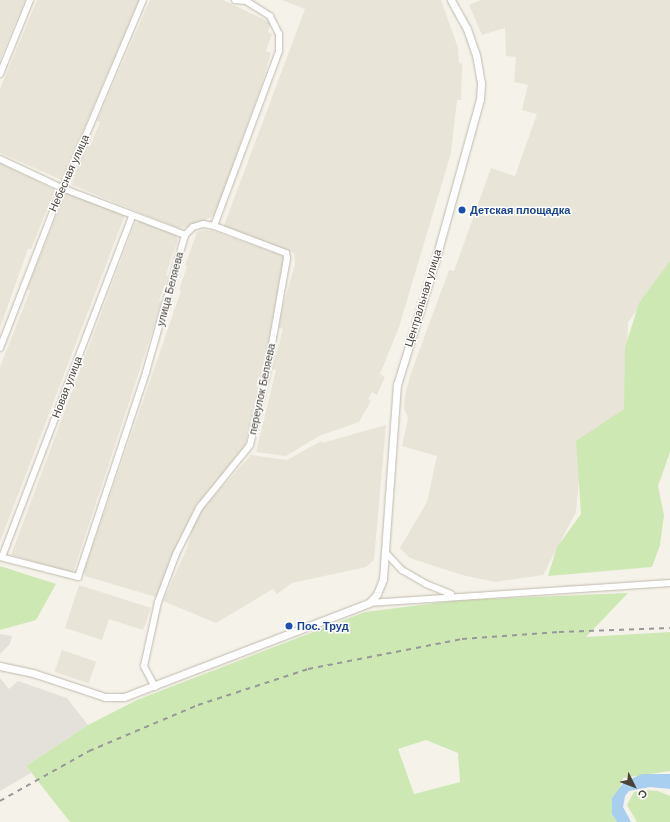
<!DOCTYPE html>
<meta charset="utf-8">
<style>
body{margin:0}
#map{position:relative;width:670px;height:822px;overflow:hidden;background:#f5f2ea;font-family:"DM Sans",sans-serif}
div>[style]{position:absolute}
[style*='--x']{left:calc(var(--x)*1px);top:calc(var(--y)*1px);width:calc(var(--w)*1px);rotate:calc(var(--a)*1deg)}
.residential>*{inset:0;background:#e8e4d8;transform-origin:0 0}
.industrial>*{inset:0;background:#e4e1db}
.green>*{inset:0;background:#cee8b4}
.water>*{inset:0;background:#a8cff0}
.roads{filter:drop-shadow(0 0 1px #c0baac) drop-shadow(0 0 1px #c0baac)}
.minor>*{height:6px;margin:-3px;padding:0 3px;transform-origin:3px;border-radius:3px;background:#fff}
.tertiary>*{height:7px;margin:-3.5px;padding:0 3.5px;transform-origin:3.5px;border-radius:3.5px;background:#fff}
.rail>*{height:2px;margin-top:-1px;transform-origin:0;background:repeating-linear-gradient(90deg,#989898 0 5px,transparent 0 10px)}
.dots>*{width:11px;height:11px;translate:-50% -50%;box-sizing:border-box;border:2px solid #fff;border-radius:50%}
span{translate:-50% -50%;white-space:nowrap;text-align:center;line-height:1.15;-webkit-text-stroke:3px #fff;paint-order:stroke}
.street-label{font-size:11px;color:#494338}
.transit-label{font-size:11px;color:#164399;font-weight:700}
.left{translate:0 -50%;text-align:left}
.north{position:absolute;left:614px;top:766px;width:40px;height:40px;-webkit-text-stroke:3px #fff;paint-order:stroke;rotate:132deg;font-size:11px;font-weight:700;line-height:16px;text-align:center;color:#494338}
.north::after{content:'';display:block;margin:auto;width:14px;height:18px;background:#494338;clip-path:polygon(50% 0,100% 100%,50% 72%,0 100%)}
</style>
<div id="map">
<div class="residential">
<i style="clip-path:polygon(0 0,25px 0,0 60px)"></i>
<i style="clip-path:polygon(37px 0,139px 0,62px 180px,0 153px,0 89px)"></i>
<i style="clip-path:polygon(150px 0,223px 0,271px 23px,268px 32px,272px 34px,266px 51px,271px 53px,262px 84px,215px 215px,190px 227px,178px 228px,72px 185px,86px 144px,90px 146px,100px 122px,97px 121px)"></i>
<i style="clip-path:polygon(282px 0,441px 0,458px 48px,459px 63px,462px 64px,461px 100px,457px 100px,451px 153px,399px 327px,380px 374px,385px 377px,377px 395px,372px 392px,368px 399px,371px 401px,359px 422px,319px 436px,286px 456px,256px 452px,276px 370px,272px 369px,283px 329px,277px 327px,295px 264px,294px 253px,223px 228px,305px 9px)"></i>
<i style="clip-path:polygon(481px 0,670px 0,670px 266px,628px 322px,625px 414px,582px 443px,576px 512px,543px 575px,495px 582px,462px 575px,410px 558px,400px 548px,427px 502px,437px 456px,402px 446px,408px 418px,404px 409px,405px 395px,410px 376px,449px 270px,454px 271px,491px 168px,515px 176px,537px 114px,522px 110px,528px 85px,514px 82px,516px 57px,506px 56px,505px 28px,482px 35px,469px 5px)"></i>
<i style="clip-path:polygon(0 163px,55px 190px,31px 249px,28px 249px,0 328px)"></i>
<i style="clip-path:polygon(66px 192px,125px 215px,0 542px,0 367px,30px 291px,27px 289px)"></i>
<i style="clip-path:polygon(140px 221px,176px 235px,178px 239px,166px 275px,168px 276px,159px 301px,162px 302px,73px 573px,11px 555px,135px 223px)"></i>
<i style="clip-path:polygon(204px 230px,213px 231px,284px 256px,264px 368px,245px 445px,211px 491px,196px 505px,156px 597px,85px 576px,84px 571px,181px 291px,179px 290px,187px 266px,185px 265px,197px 232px)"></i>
<i style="clip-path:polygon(386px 425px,374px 560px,366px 567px,292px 583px,277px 594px,273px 589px,216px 623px,163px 601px,187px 548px,194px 524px,204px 507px,251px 455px,287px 460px,321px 441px,322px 443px)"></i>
<i style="clip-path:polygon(79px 585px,151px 608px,143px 630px,109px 619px,102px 640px,65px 628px)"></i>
<i style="left:62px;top:650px;width:36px;height:23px;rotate:19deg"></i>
</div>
<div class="industrial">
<i style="clip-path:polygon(0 634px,12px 636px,10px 644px,0 654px)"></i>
<i style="clip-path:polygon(0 678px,9px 689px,18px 681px,67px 698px,88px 725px,26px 766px,31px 773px,0 791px)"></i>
</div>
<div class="green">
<i style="clip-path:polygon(670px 261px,670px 452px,658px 486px,664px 515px,660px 545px,652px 567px,548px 576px,557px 547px,581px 514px,576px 441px,624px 409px,625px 348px,639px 303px)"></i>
<i style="clip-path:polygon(0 566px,56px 584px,36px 620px,0 630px)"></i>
<i style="clip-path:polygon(evenodd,628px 593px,586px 637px,670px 632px,670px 771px,623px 778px,612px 814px,617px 822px,70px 822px,26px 766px,88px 725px,137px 700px,365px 612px,460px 600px,628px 593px,426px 740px,458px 753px,460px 782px,414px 794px,398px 749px,426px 740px)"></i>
<i style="clip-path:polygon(644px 790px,658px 791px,670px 796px,670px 822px,637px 822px,627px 805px,634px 792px)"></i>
</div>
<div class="water">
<i style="clip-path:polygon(642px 774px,670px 774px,670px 789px,650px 787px,629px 791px,625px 796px,623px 807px,631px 822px,617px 822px,612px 814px,612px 798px,624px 782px)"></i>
</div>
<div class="roads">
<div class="minor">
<i style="--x:0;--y:74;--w:80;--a:-67.9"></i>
<i style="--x:0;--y:159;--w:68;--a:25.1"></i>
<i style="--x:62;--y:188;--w:132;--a:20.9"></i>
<i style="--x:0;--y:348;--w:172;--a:-68.8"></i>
<i style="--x:62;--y:188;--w:9;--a:-58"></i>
<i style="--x:67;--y:180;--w:195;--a:-67.1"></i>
<i style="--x:385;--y:552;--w:25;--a:47"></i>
<i style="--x:402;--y:570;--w:28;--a:30"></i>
<i style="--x:426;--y:584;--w:27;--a:22"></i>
<i style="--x:0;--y:557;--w:81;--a:14.4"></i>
<i style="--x:78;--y:577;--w:216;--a:-71.6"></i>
<i style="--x:146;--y:372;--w:142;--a:-74.1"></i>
<i style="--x:185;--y:235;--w:11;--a:-45"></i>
<i style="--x:193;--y:227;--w:10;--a:-17"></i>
<i style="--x:203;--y:224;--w:11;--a:10"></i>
<i style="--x:214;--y:226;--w:187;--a:-69.6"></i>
<i style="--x:279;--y:51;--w:17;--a:-90"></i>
<i style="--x:279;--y:34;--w:20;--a:-117"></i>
<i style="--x:270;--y:16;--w:28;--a:-148"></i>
<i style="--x:246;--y:1;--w:11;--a:-175"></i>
<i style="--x:2;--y:557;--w:365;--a:-69.1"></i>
<i style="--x:369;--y:603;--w:302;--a:-3.8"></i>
<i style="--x:155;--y:687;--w:24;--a:-118"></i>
<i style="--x:144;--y:666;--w:66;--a:-77.7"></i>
<i style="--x:158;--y:602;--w:51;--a:-69.4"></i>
<i style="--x:176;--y:554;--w:51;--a:-63.4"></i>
<i style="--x:199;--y:508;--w:81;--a:-51"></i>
<i style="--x:250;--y:445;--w:80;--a:-77"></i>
<i style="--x:268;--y:367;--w:111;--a:-80.1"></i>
<i style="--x:287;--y:258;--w:5;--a:-101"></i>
<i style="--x:286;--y:253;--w:77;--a:-159.4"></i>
</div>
<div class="tertiary">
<i style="--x:0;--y:666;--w:34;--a:12"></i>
<i style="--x:33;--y:673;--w:76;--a:18.4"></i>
<i style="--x:105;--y:697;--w:19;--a:0"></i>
<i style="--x:124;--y:697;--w:262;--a:-21"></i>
<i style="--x:369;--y:603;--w:12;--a:-48"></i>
<i style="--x:377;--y:594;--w:16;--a:-68"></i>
<i style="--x:383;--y:579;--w:195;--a:-85.9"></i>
<i style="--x:397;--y:385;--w:126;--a:-72.9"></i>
<i style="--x:434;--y:265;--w:172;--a:-74.5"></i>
<i style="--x:480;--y:99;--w:16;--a:-86"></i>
<i style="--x:481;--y:83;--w:28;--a:-100"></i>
<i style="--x:476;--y:55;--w:28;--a:-109"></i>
<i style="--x:467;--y:29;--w:33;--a:-119"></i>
</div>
</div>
<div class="rail">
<i style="--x:0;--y:801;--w:102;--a:-29.3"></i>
<i style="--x:89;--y:751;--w:118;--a:-22.9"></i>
<i style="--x:198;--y:705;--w:116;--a:-18.1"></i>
<i style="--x:308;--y:669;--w:157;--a:-11"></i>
<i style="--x:462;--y:639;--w:97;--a:-4.1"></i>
<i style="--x:559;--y:632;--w:111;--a:-2.1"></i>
</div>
<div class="dots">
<i style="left:462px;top:210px;background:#1a4fb4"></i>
<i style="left:289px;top:626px;background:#1a4fb4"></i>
</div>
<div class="street-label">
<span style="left:69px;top:173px;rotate:-66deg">Небесная улица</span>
<span style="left:170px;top:289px;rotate:-75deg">улица Беляева</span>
<span style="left:423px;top:298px;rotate:-73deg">Центральная улица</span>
<span style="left:67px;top:387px;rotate:-69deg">Новая улица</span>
<span style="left:262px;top:389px;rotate:-78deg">переулок Беляева</span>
</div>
<div class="transit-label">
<span class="left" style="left:470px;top:210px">Детская площадка</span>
<span class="left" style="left:297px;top:626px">Пос. Труд</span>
</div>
<div class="north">С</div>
</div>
